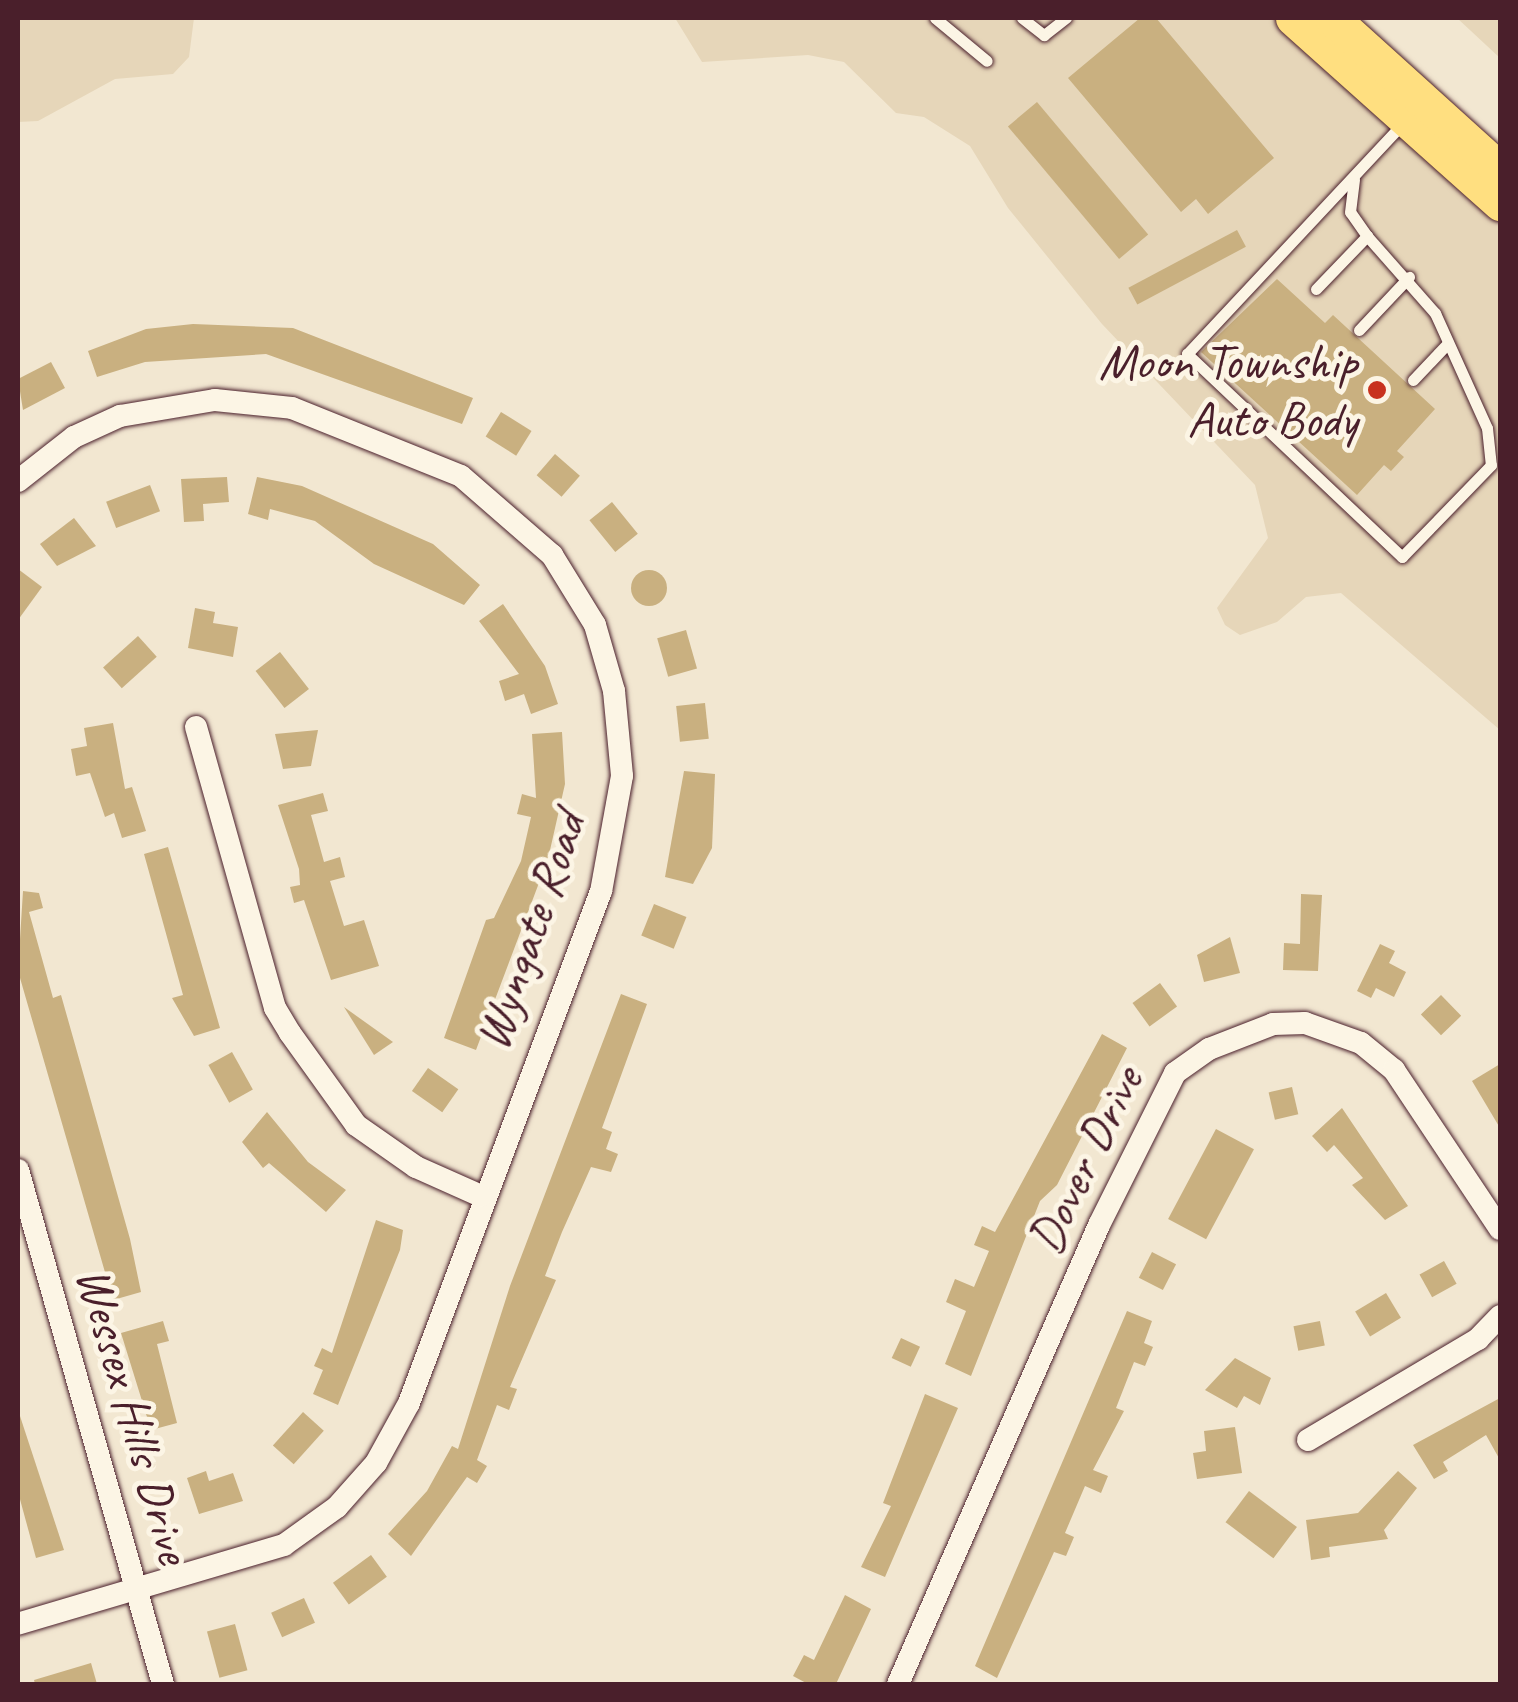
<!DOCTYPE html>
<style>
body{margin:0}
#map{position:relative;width:1518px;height:1702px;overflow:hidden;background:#f2e7d1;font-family:Caveat,sans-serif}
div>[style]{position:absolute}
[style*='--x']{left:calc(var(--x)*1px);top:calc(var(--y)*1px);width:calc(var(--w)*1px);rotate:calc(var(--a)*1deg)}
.built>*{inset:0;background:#e6d6b9}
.building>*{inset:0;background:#c9b080;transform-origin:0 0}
.round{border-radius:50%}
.roads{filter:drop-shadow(0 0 2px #4a1f2b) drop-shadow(0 0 2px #4a1f2b)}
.service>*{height:11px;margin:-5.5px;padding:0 5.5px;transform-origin:5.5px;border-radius:5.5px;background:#fcf5e5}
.minor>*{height:22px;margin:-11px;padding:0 11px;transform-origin:11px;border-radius:11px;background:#fcf5e5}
.primary>*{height:35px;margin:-17.5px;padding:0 17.5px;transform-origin:17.5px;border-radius:17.5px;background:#ffdf80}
.dots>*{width:28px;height:28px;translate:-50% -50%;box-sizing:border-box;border:5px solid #fcf5e5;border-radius:50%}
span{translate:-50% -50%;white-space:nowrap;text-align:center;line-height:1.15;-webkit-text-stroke:10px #fcf5e5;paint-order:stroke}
.poi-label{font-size:50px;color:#4a1f2b}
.right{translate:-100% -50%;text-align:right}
.street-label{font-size:50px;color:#4a1f2b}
.frame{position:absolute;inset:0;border:20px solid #4a1f2b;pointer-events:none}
</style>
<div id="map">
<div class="built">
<i style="clip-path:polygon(18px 18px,194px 18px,189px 57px,173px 74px,115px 79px,38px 121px,18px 122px)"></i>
<i style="clip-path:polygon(675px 18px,1293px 18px,1500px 203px,1500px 730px,1341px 593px,1306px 597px,1277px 622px,1240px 635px,1225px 625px,1217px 608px,1268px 538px,1255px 485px,1102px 324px,1008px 208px,970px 146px,924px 117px,896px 113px,844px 62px,808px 55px,702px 62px)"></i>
<i style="clip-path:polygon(1457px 18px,1500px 18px,1500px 58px)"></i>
</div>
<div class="building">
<i style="clip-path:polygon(1140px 18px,1156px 18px,1274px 158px,1208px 214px,1196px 199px,1181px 212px,1068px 78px)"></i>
<i style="left:1037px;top:102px;width:173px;height:38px;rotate:50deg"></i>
<i style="left:1237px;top:230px;width:19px;height:123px;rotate:62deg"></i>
<i style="clip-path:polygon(1277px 279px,1325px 323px,1333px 315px,1435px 409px,1397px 451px,1404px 457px,1391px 471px,1384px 465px,1357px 495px,1201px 352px)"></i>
<i style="clip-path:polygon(193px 324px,293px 328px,473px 398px,462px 424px,266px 354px,145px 362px,97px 377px,88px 351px,146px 329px)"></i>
<i style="clip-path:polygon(51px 362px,65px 388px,23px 410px,18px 379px)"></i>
<i style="left:501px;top:412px;width:36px;height:29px;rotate:32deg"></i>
<i style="left:555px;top:454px;width:33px;height:28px;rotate:41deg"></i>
<i style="clip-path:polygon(227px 477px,229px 502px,203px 504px,204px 521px,184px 522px,181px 479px)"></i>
<i style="clip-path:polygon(257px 477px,302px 486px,433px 544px,480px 585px,464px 605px,374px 564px,315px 521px,270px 509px,268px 520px,248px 514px)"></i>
<i style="left:150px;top:485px;width:28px;height:47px;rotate:69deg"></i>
<i style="left:612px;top:502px;width:41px;height:29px;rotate:51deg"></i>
<i style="clip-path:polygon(74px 518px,96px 546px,57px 566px,40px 544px)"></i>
<i style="clip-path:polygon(18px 569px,42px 587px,18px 620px)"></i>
<i class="round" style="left:631px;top:570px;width:36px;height:36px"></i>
<i style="clip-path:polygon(503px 604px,545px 666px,558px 704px,531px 714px,524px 694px,505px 701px,499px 681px,519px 674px,479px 621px)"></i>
<i style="clip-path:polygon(195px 608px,215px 612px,213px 623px,238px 627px,233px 657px,188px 648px)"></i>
<i style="left:686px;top:630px;width:40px;height:30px;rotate:74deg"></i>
<i style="left:138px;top:636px;width:28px;height:47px;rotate:48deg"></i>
<i style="left:280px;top:652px;width:47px;height:31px;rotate:52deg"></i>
<i style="left:705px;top:703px;width:36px;height:29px;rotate:84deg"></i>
<i style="clip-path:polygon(113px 723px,125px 789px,132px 787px,146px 831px,122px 838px,114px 813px,105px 817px,90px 773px,76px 776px,71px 749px,87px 746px,84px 728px)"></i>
<i style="clip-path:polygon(318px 730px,311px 766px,283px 769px,275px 734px)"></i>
<i style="clip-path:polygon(562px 732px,565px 784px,548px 859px,476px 1050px,444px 1038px,486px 920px,494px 918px,521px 861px,531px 817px,517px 814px,522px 794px,536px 798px,532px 734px)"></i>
<i style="clip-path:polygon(684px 771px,715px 774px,712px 848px,693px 884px,665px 877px)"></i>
<i style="clip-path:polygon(323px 793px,328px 811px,311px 815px,324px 862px,340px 857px,345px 877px,330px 881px,344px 926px,364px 920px,379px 966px,331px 980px,304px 900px,294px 903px,290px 887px,300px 885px,299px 869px,278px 805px)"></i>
<i style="clip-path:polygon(168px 847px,220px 1028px,194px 1036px,172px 998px,183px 995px,144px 854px)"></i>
<i style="clip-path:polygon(23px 891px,39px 893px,43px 908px,29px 912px,53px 998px,61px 995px,130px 1239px,141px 1292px,113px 1300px,18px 971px)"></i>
<i style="clip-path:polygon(1301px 894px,1322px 895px,1318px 971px,1283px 970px,1284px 943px,1300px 944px)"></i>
<i style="left:654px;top:904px;width:35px;height:34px;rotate:22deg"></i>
<i style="clip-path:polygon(1230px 937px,1240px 973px,1204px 982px,1197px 955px)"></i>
<i style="clip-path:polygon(1380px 944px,1395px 951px,1389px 963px,1406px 972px,1394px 997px,1376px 988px,1371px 998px,1357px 991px)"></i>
<i style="left:1160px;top:983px;width:29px;height:34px;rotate:54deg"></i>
<i style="clip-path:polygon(621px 994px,647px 1004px,602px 1128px,612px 1132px,606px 1149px,618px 1154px,611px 1172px,591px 1167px,562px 1232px,545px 1276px,556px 1280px,510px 1387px,517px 1389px,509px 1410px,497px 1405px,477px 1460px,487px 1466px,477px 1483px,467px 1477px,411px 1556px,388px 1534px,427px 1491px,452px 1446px,458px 1449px,510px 1286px)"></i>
<i style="left:1441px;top:995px;width:29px;height:28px;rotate:46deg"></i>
<i style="clip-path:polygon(344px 1007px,393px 1042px,374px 1055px)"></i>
<i style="clip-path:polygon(1102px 1034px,1127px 1048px,1057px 1185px,1040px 1201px,971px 1376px,945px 1364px,966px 1311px,946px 1302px,955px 1279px,974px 1287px,989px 1251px,974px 1245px,982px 1226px,995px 1232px)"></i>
<i style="left:232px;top:1052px;width:43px;height:27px;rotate:61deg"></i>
<i style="clip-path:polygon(1500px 1064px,1500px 1128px,1472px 1081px)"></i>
<i style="left:428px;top:1068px;width:37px;height:28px;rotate:35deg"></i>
<i style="left:1292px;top:1087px;width:28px;height:24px;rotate:77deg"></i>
<i style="clip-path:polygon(1342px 1108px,1408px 1206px,1385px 1220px,1352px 1185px,1363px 1178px,1334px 1145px,1327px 1152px,1312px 1136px)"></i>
<i style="clip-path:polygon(267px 1112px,308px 1162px,346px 1190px,326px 1212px,269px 1163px,263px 1168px,242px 1142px)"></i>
<i style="left:1216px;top:1129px;width:43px;height:102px;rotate:28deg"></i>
<i style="clip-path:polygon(376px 1220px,403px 1230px,400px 1250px,338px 1405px,313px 1394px,323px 1370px,314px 1366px,322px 1348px,332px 1353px)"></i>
<i style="left:1152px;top:1252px;width:27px;height:29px;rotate:27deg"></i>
<i style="left:1444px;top:1261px;width:26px;height:28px;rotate:61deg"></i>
<i style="left:1386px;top:1293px;width:29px;height:36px;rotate:59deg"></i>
<i style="clip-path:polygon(1127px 1311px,1152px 1321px,1144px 1343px,1153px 1347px,1145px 1366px,1134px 1362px,1116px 1408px,1124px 1411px,1093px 1470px,1108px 1476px,1101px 1493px,1085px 1486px,1065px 1533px,1074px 1537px,1066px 1556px,1054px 1552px,997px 1678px,975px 1666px)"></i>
<i style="clip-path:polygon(163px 1321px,169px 1341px,157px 1344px,177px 1423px,151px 1430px,121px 1333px)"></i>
<i style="left:1320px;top:1321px;width:25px;height:27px;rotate:79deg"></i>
<i style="left:901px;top:1338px;width:21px;height:22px;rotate:25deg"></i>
<i style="clip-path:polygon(1235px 1358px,1271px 1378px,1260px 1405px,1244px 1396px,1237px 1408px,1205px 1390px)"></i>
<i style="clip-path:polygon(925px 1394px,958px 1408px,885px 1577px,861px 1567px,891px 1506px,883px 1503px)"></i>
<i style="clip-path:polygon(1500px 1398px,1500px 1460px,1486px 1435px,1443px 1462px,1448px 1471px,1434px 1479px,1413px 1445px)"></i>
<i style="clip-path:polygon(18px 1410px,64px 1550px,36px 1558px,18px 1492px)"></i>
<i style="left:303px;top:1412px;width:28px;height:45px;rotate:42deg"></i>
<i style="clip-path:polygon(1235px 1427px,1242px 1473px,1197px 1479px,1193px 1453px,1206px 1451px,1204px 1431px)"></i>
<i style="clip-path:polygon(206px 1471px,209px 1481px,233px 1473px,243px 1501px,199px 1514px,187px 1478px)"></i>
<i style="clip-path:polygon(1398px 1471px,1417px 1488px,1384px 1530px,1388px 1539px,1329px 1547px,1330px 1557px,1311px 1560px,1306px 1520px,1358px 1513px)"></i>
<i style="left:1249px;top:1491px;width:60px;height:39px;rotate:37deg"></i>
<i style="left:371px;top:1555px;width:27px;height:47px;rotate:54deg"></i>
<i style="clip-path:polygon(845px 1595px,871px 1609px,836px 1684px,808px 1684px,793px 1676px,804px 1655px,814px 1660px)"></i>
<i style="left:304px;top:1598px;width:27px;height:36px;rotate:66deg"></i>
<i style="left:235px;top:1624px;width:48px;height:29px;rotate:75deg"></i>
<i style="clip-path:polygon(91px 1663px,97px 1684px,35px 1684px,34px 1680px)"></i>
</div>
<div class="roads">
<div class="service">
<i style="--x:935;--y:18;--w:67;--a:39.6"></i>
<i style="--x:1022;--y:18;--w:28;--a:38"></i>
<i style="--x:1044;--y:35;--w:28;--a:-38"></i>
<i style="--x:1367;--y:236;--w:103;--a:48.6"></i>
<i style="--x:1435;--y:313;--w:126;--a:65.7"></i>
<i style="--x:1487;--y:428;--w:37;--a:84"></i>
<i style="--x:1491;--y:465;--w:128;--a:134.1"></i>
<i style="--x:1402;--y:557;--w:296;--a:-136.6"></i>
<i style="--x:1187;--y:354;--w:318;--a:-46.9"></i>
<i style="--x:1316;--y:289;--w:74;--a:-46.1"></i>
<i style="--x:1367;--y:236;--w:29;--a:-125"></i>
<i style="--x:1350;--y:212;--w:33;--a:-83"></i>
<i style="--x:1359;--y:330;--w:73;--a:-46.7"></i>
<i style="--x:1413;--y:380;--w:51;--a:-46.6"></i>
</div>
<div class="minor">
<i style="--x:18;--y:481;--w:71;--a:-38.2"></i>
<i style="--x:74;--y:437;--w:51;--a:-24.5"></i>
<i style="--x:120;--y:416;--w:96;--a:-9.6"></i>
<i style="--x:215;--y:400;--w:77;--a:5.9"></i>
<i style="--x:292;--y:408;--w:182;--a:21.9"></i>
<i style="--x:461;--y:476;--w:121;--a:41"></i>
<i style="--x:552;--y:555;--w:82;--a:58.4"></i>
<i style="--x:595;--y:625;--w:69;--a:73.9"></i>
<i style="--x:614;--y:691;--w:85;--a:84.6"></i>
<i style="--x:622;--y:776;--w:117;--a:100.3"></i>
<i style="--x:601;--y:891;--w:547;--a:110.56"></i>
<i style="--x:409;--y:1403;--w:68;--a:118.8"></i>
<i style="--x:376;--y:1463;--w:59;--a:131.6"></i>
<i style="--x:337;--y:1507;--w:65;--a:144.4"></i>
<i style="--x:284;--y:1545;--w:277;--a:163.5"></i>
<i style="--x:196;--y:727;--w:292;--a:74.3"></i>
<i style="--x:275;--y:1008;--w:29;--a:59"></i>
<i style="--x:290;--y:1033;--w:113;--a:54.3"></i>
<i style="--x:356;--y:1125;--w:73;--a:35"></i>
<i style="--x:416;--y:1167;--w:71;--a:24"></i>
<i style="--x:18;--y:1170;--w:534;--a:74.25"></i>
<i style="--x:1308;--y:1440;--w:198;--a:-30.7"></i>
<i style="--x:1478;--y:1339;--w:32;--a:-46"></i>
<i style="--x:898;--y:1684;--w:501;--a:-66.35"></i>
<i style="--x:1099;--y:1225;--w:170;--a:-63.4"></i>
<i style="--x:1175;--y:1073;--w:42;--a:-35.2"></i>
<i style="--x:1209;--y:1049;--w:69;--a:-21.3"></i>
<i style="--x:1273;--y:1024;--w:32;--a:-2"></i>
<i style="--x:1305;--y:1023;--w:59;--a:19.7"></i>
<i style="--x:1361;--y:1043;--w:43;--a:39.3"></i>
<i style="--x:1394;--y:1070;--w:191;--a:56.3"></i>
</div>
<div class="primary">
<i style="--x:1293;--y:18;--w:278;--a:41.8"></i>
<i style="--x:1332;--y:18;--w:227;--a:42.1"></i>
</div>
</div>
<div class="dots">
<i style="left:1377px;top:390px;background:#c8321e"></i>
</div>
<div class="poi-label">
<span class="right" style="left:1357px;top:390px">Moon Township<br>Auto Body</span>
</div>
<div class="street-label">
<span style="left:530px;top:931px;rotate:-71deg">Wyngate Road</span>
<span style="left:1085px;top:1160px;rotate:-64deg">Dover Drive</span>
<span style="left:134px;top:1415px;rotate:74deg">Wessex Hills Drive</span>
</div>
<div class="frame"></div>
</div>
